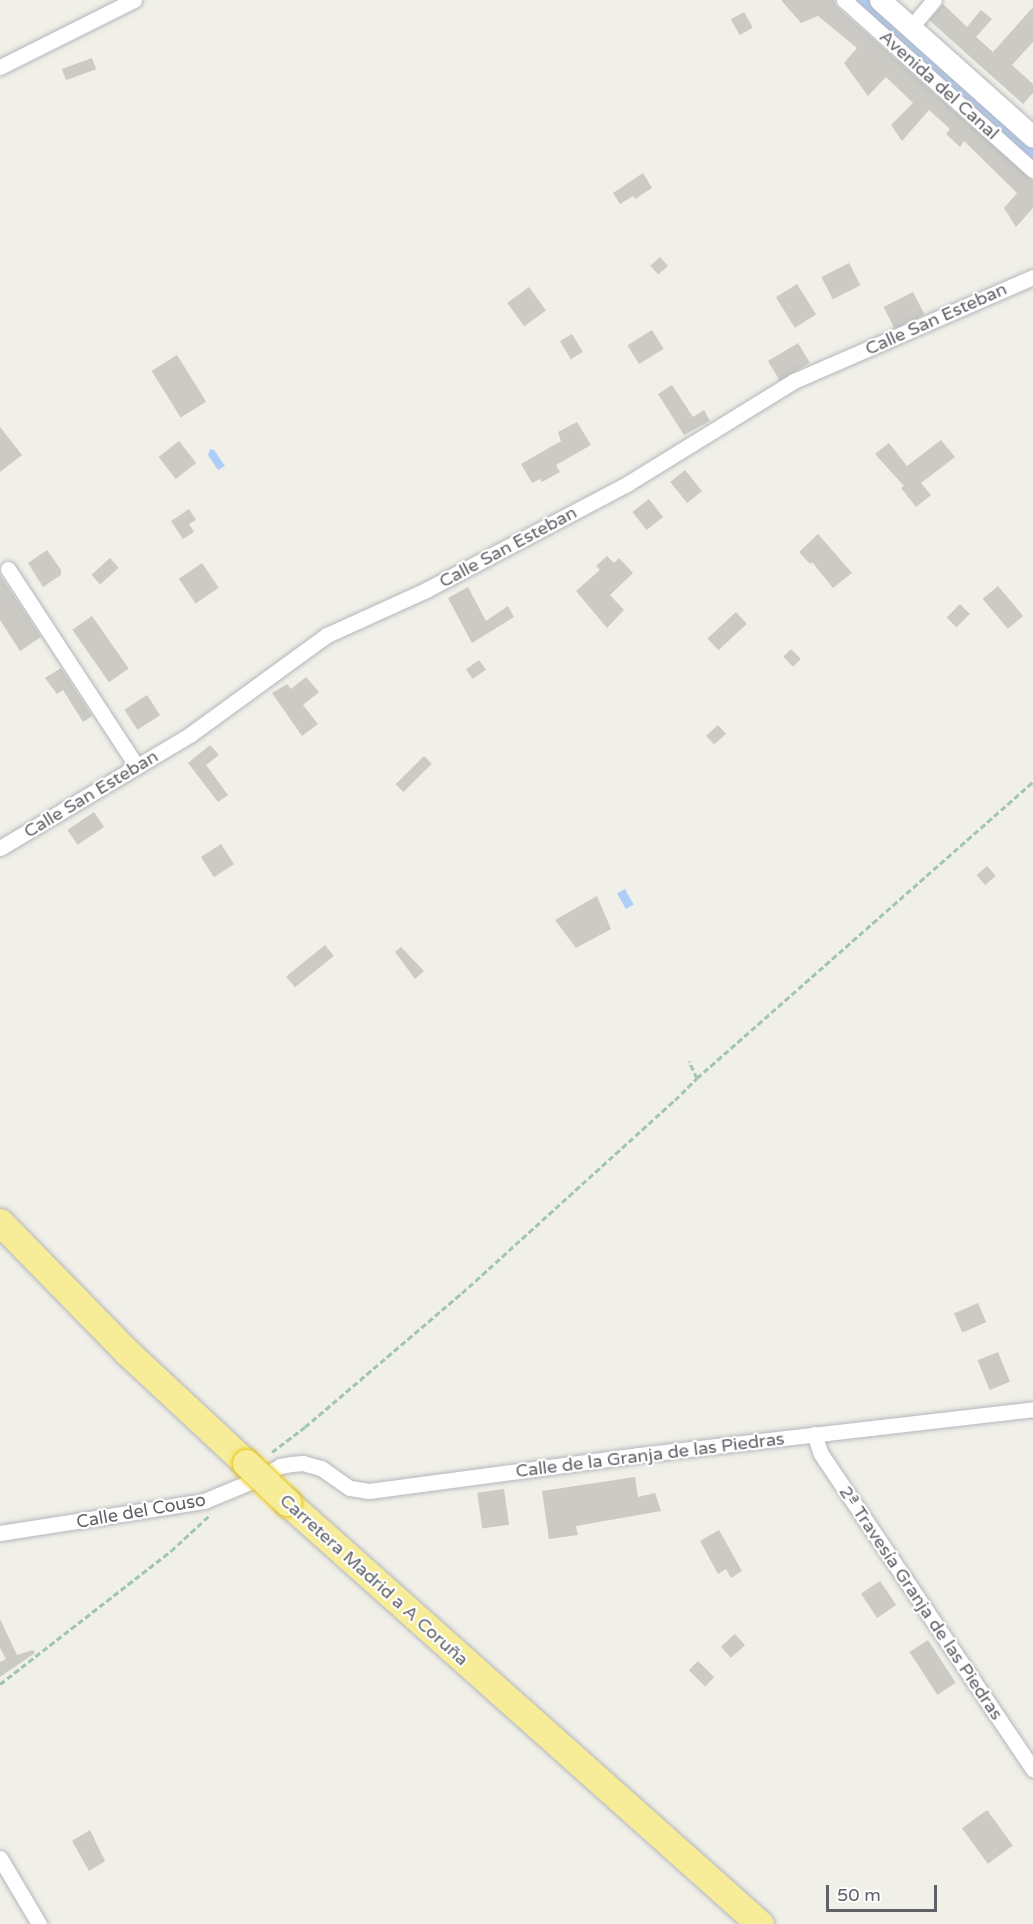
<!DOCTYPE html>
<meta charset="utf-8">
<style>
body{margin:0}
#map{position:relative;width:1033px;height:1924px;overflow:hidden;background:#f0efe8;font-family:"Varela Round",sans-serif}
div>[style]{position:absolute}
[style*='--x']{left:calc(var(--x)*1px);top:calc(var(--y)*1px);width:calc(var(--w)*1px);rotate:calc(var(--a)*1deg)}
.water>*{inset:0;background:#aecefa;transform-origin:0 0}
.canal>*{height:15px;margin:-7.5px;padding:0 7.5px;transform-origin:7.5px;border-radius:7.5px;background:#aecefa}
.building>*{inset:0;background:#cccac4;transform-origin:0 0}
.path>*{height:3px;margin-top:-1.5px;transform-origin:0;background:repeating-linear-gradient(90deg,#a0c6b0 0 6px,transparent 0 9px)}
.roads{filter:drop-shadow(0 0 2px #b5b6bb) drop-shadow(0 0 2px #b5b6bb)}
.street>*{height:15px;margin:-7.5px;padding:0 7.5px;transform-origin:7.5px;border-radius:7.5px;background:#fff}
.secondary>*{height:21px;margin:-10.5px;padding:0 10.5px;transform-origin:10.5px;border-radius:10.5px;background:#fff}
.highway>*{height:27px;margin:-13.5px;padding:0 13.5px;transform-origin:13.5px;border-radius:13.5px;background:#f7ed98}
.bridges{filter:drop-shadow(0 0 2px #eac50e) drop-shadow(0 0 2px #eac50e)}
.highway-bridge>*{height:27px;margin:-13.5px;padding:0 13.5px;transform-origin:13.5px;border-radius:13.5px;background:#f7ed98}
span{translate:-50% -50%;white-space:nowrap;text-align:center;line-height:1.15;-webkit-text-stroke:4.5px #fff;paint-order:stroke}
.street-label{font-size:18px;color:#5f6167}
.scale{position:absolute;left:826px;top:1885px;width:111px;height:27px;box-sizing:border-box;border:3px solid #5f6167;border-top:0;padding-left:8px;font-size:18px;line-height:21px;white-space:nowrap;color:#5f6167;-webkit-text-stroke:4px #fff;paint-order:stroke}
</style>
<div id="map">
<div class="water">
<i style="clip-path:polygon(210px 449px,214px 450px,225px 466px,218px 470px,208px 455px)"></i>
<i style="left:625px;top:889px;width:18px;height:9px;rotate:61deg"></i>
</div>
<div class="canal">
<i style="--x:859;--y:0;--w:234;--a:41.9"></i>
</div>
<div class="building">
<i style="clip-path:polygon(781px 0,834px 0,837px 7px,1033px 181px,1033px 208px,1016px 227px,1004px 208px,1017px 193px,964px 141px,960px 147px,946px 134px,950px 129px,929px 110px,902px 141px,891px 125px,913px 103px,886px 77px,868px 96px,844px 63px,857px 48px,818px 16px,801px 23px)"></i>
<i style="clip-path:polygon(943px 4px,967px 27px,981px 10px,992px 19px,976px 37px,993px 52px,1033px 7px,1033px 42px,1012px 65px,1033px 84px,1033px 93px,1023px 104px,929px 20px)"></i>
<i style="left:744px;top:12px;width:18px;height:15px;rotate:61deg"></i>
<i style="left:92px;top:58px;width:12px;height:32px;rotate:70deg"></i>
<i style="clip-path:polygon(643px 173px,652px 188px,635px 199px,633px 196px,620px 204px,613px 193px)"></i>
<i style="left:660px;top:257px;width:12px;height:13px;rotate:48deg"></i>
<i style="left:849px;top:263px;width:25px;height:31px;rotate:63deg"></i>
<i style="left:797px;top:284px;width:36px;height:25px;rotate:58deg"></i>
<i style="left:529px;top:287px;width:29px;height:27px;rotate:54deg"></i>
<i style="left:913px;top:292px;width:25px;height:33px;rotate:63deg"></i>
<i style="left:652px;top:330px;width:22px;height:29px;rotate:58deg"></i>
<i style="left:572px;top:334px;width:21px;height:14px;rotate:59deg"></i>
<i style="left:798px;top:343px;width:23px;height:35px;rotate:59deg"></i>
<i style="left:177px;top:355px;width:55px;height:30px;rotate:58deg"></i>
<i style="clip-path:polygon(672px 385px,693px 417px,704px 410px,710px 421px,684px 435px,658px 394px)"></i>
<i style="clip-path:polygon(577px 422px,591px 445px,556px 465px,560px 472px,542px 482px,540px 479px,532px 483px,521px 464px,561px 441px,558px 432px)"></i>
<i style="clip-path:polygon(0 427px,22px 455px,0 472px)"></i>
<i style="clip-path:polygon(941px 440px,955px 457px,921px 483px,931px 495px,916px 507px,901px 488px,904px 486px,875px 454px,889px 443px,907px 466px)"></i>
<i style="left:179px;top:441px;width:28px;height:26px;rotate:52deg"></i>
<i style="left:685px;top:470px;width:27px;height:19px;rotate:51deg"></i>
<i style="left:649px;top:499px;width:23px;height:21px;rotate:52deg"></i>
<i style="clip-path:polygon(189px 509px,196px 520px,189px 524px,194px 532px,183px 539px,171px 521px)"></i>
<i style="clip-path:polygon(818px 534px,852px 573px,833px 588px,812px 562px,810px 564px,799px 552px)"></i>
<i style="clip-path:polygon(47px 550px,61px 570px,61px 575px,43px 587px,28px 563px)"></i>
<i style="clip-path:polygon(607px 556px,614px 563px,619px 558px,633px 573px,610px 595px,624px 610px,607px 628px,576px 591px,600px 570px,596px 566px)"></i>
<i style="left:110px;top:558px;width:13px;height:25px;rotate:48deg"></i>
<i style="left:202px;top:563px;width:30px;height:28px;rotate:56deg"></i>
<i style="clip-path:polygon(0 575px,41px 637px,20px 651px,0 620px)"></i>
<i style="left:998px;top:586px;width:39px;height:20px;rotate:50deg"></i>
<i style="clip-path:polygon(468px 587px,486px 621px,508px 606px,514px 617px,472px 643px,448px 598px)"></i>
<i style="left:960px;top:604px;width:14px;height:19px;rotate:45deg"></i>
<i style="left:736px;top:612px;width:16px;height:39px;rotate:47deg"></i>
<i style="left:92px;top:616px;width:64px;height:24px;rotate:55deg"></i>
<i style="left:791px;top:649px;width:14px;height:11px;rotate:45deg"></i>
<i style="left:479px;top:660px;width:12px;height:16px;rotate:55deg"></i>
<i style="clip-path:polygon(61px 668px,92px 716px,83px 722px,63px 690px,57px 694px,45px 678px)"></i>
<i style="clip-path:polygon(306px 677px,319px 692px,303px 705px,318px 724px,302px 736px,272px 693px,287px 684px,291px 689px)"></i>
<i style="left:147px;top:695px;width:24px;height:27px;rotate:57deg"></i>
<i style="left:718px;top:725px;width:12px;height:16px;rotate:48deg"></i>
<i style="clip-path:polygon(210px 745px,219px 755px,206px 765px,228px 795px,218px 802px,188px 763px)"></i>
<i style="left:424px;top:756px;width:11px;height:40px;rotate:45deg"></i>
<i style="left:94px;top:812px;width:18px;height:32px;rotate:56deg"></i>
<i style="left:221px;top:844px;width:24px;height:24px;rotate:57deg"></i>
<i style="left:987px;top:866px;width:13px;height:14px;rotate:48deg"></i>
<i style="clip-path:polygon(597px 896px,611px 929px,576px 948px,555px 920px)"></i>
<i style="left:325px;top:945px;width:14px;height:50px;rotate:51deg"></i>
<i style="clip-path:polygon(401px 947px,424px 971px,415px 979px,395px 952px)"></i>
<i style="left:978px;top:1303px;width:21px;height:26px;rotate:67deg"></i>
<i style="left:998px;top:1352px;width:32px;height:22px;rotate:68deg"></i>
<i style="clip-path:polygon(635px 1477px,638px 1497px,655px 1493px,661px 1511px,576px 1526px,578px 1535px,549px 1539px,542px 1491px)"></i>
<i style="left:504px;top:1489px;width:36px;height:27px;rotate:82deg"></i>
<i style="clip-path:polygon(719px 1530px,742px 1571px,731px 1578px,726px 1569px,718px 1574px,700px 1541px)"></i>
<i style="left:880px;top:1581px;width:29px;height:23px;rotate:56deg"></i>
<i style="clip-path:polygon(0 1619px,17px 1655px,33px 1650px,35px 1653px,0 1677px,0 1662px,6px 1659px,0 1648px)"></i>
<i style="left:735px;top:1634px;width:15px;height:19px;rotate:48deg"></i>
<i style="left:928px;top:1640px;width:51px;height:22px;rotate:57deg"></i>
<i style="left:698px;top:1661px;width:23px;height:13px;rotate:45deg"></i>
<i style="left:987px;top:1810px;width:44px;height:31px;rotate:54deg"></i>
<i style="clip-path:polygon(90px 1830px,105px 1861px,89px 1871px,72px 1841px)"></i>
</div>
<div class="path">
<i style="--x:697;--y:1078;--w:448;--a:-41.4"></i>
<i style="--x:272;--y:1452;--w:41;--a:-37.1"></i>
<i style="--x:305;--y:1427;--w:206;--a:-40.5"></i>
<i style="--x:462;--y:1293;--w:287;--a:-42.2"></i>
<i style="--x:675;--y:1100;--w:31;--a:-45"></i>
<i style="--x:697;--y:1078;--w:19;--a:-115"></i>
<i style="--x:0;--y:1684;--w:217;--a:-37.9"></i>
<i style="--x:171;--y:1551;--w:54;--a:-42.8"></i>
</div>
<div class="roads">
<div class="street">
<i style="--x:844;--y:0;--w:254;--a:42"></i>
<i style="--x:912;--y:26;--w:34;--a:-50"></i>
<i style="--x:0;--y:67;--w:150;--a:-26.6"></i>
<i style="--x:8;--y:569;--w:236;--a:56.9"></i>
<i style="--x:0;--y:848;--w:222;--a:-30.8"></i>
<i style="--x:191;--y:734;--w:168;--a:-36.1"></i>
<i style="--x:327;--y:635;--w:109;--a:-24.4"></i>
<i style="--x:426;--y:590;--w:227;--a:-27.8"></i>
<i style="--x:627;--y:484;--w:196;--a:-31.7"></i>
<i style="--x:794;--y:381;--w:261;--a:-23.5"></i>
<i style="--x:814;--y:1434;--w:21;--a:71"></i>
<i style="--x:821;--y:1454;--w:380;--a:56.1"></i>
<i style="--x:0;--y:1533;--w:206;--a:-8.9"></i>
<i style="--x:204;--y:1501;--w:55;--a:-22.4"></i>
<i style="--x:255;--y:1480;--w:29;--a:-29"></i>
<i style="--x:280;--y:1466;--w:11;--a:-10"></i>
<i style="--x:291;--y:1464;--w:12;--a:-5"></i>
<i style="--x:303;--y:1463;--w:19;--a:16"></i>
<i style="--x:321;--y:1468;--w:35;--a:35"></i>
<i style="--x:350;--y:1488;--w:19;--a:9"></i>
<i style="--x:369;--y:1491;--w:271;--a:-7.6"></i>
<i style="--x:638;--y:1455;--w:398;--a:-6.6"></i>
<i style="--x:0;--y:1858;--w:77;--a:59.4"></i>
</div>
<div class="secondary">
<i style="--x:880;--y:0;--w:205;--a:41.8"></i>
</div>
<div class="highway">
<i style="--x:0;--y:1222;--w:182;--a:45.7"></i>
<i style="--x:127;--y:1352;--w:163;--a:43"></i>
<i style="--x:287;--y:1502;--w:634;--a:41.74"></i>
</div>
</div>
<div class="bridges">
<div class="highway-bridge">
<i style="--x:246;--y:1463;--w:57;--a:43.6"></i>
</div>
</div>
<div class="street-label">
<span style="left:939px;top:85px;rotate:42deg">Avenida del Canal</span>
<span style="left:936px;top:319px;rotate:-24deg">Calle San Esteban</span>
<span style="left:508px;top:547px;rotate:-28deg">Calle San Esteban</span>
<span style="left:91px;top:794px;rotate:-31deg">Calle San Esteban</span>
<span style="left:650px;top:1455px;rotate:-7deg">Calle de la Granja de las Piedras</span>
<span style="left:141px;top:1511px;rotate:-10deg">Calle del Couso</span>
<span style="left:374px;top:1580px;rotate:42deg">Carretera Madrid a A Coruña</span>
<span style="left:921px;top:1603px;rotate:56deg">2ª Travesía Granja de las Piedras</span>
</div>
<div class="scale">50 m</div>
</div>
